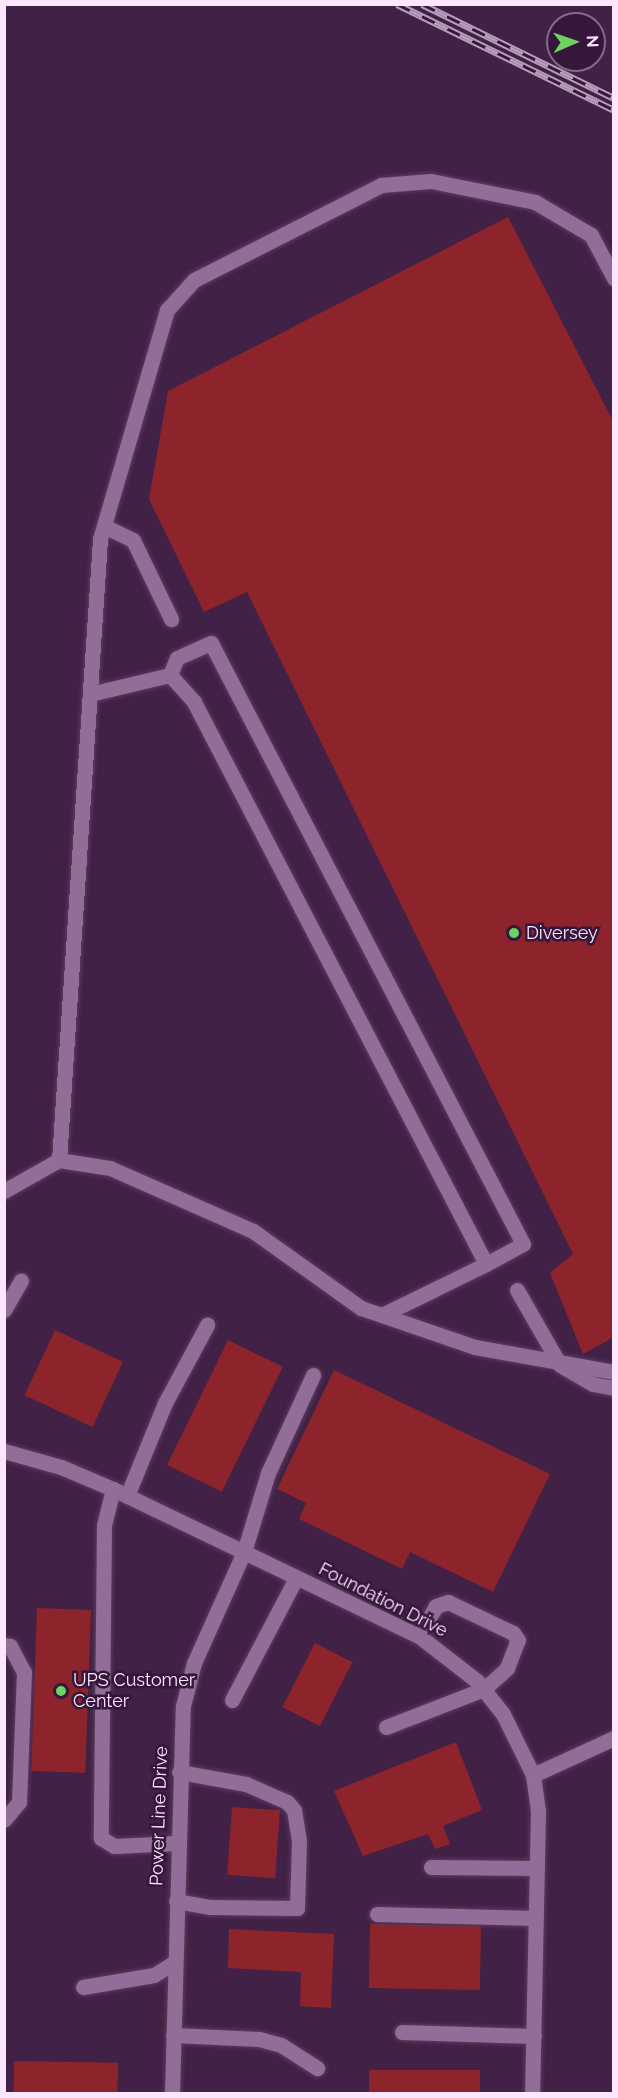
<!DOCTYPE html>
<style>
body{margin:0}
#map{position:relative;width:618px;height:2098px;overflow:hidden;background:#412145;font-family:Raleway,sans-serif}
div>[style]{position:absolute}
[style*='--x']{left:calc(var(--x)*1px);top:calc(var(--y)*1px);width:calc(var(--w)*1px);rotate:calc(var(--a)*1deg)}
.building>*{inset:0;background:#8e242b;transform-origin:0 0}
.roads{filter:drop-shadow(0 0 2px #593d5e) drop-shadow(0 0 2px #593d5e)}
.minor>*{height:15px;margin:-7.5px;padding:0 7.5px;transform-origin:7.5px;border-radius:7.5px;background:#926d97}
.rail>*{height:7px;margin-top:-3.5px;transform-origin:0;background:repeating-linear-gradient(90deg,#36163b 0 14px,#b69db9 0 28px);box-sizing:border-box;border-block:2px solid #b69db9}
.dots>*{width:16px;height:16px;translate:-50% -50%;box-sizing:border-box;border:3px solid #36163b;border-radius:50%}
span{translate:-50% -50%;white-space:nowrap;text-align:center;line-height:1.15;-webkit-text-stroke:5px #36163b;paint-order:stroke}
.poi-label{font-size:18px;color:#fce7ff}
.left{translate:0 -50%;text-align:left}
.street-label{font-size:18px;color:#fce7ff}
.frame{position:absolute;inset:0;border:6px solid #fce7ff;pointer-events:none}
.north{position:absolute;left:546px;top:12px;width:60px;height:60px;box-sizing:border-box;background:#36163b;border:2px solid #856a89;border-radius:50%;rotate:88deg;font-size:16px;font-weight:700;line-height:24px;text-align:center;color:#fce7ff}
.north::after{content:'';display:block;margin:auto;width:21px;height:27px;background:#6cd362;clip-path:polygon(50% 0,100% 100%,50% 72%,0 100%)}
</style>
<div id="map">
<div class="building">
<i style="clip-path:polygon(508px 217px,614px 423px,614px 1337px,583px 1354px,550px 1273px,573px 1254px,247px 592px,204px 612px,149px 499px,168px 391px)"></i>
<i style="left:55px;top:1330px;width:75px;height:72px;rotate:25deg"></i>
<i style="left:228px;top:1340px;width:61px;height:139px;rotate:26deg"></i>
<i style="clip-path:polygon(334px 1370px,550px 1474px,493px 1592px,410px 1552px,402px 1569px,299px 1519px,306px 1503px,277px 1489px)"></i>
<i style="left:37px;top:1608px;width:54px;height:163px;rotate:2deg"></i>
<i style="left:315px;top:1643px;width:42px;height:72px;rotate:27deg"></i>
<i style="clip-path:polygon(456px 1742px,482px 1810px,443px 1826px,450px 1844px,435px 1849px,428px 1834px,363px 1856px,334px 1791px)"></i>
<i style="left:232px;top:1807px;width:48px;height:68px;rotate:4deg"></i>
<i style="left:370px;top:1924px;width:111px;height:64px;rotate:1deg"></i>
<i style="clip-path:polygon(229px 1929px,334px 1934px,331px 2008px,300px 2006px,301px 1972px,228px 1968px)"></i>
<i style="left:14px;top:2061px;width:104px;height:33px;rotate:1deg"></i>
<i style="left:369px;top:2070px;width:111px;height:24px"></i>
</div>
<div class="roads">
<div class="minor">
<i style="--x:104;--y:526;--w:32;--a:26"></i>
<i style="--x:133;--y:540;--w:88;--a:64.3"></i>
<i style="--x:170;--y:675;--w:18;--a:-68"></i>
<i style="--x:177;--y:658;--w:37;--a:-24"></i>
<i style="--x:211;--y:643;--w:677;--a:62.56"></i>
<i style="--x:523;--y:1244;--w:42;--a:151.6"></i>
<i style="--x:90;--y:694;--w:82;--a:-13.4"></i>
<i style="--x:170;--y:675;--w:36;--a:48"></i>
<i style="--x:194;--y:702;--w:633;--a:62.54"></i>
<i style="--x:486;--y:1264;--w:116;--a:153.9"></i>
<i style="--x:59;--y:1160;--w:52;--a:8.9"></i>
<i style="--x:110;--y:1168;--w:156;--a:23.8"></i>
<i style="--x:253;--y:1231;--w:133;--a:35.5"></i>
<i style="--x:361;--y:1308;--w:120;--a:18.9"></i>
<i style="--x:475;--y:1347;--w:141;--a:10.2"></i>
<i style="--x:4;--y:1191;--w:63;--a:-29.4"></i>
<i style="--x:59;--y:1160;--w:622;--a:-86.22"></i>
<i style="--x:100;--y:539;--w:239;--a:-73.7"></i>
<i style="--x:167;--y:310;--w:40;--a:-48"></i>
<i style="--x:194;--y:280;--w:210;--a:-26.9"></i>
<i style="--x:381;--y:185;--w:50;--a:-4.6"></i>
<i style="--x:431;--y:181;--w:106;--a:11.4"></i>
<i style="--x:535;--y:202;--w:65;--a:30.5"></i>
<i style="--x:591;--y:235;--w:49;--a:61.9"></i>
<i style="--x:517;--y:1290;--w:86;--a:60.2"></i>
<i style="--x:560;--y:1365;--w:38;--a:30"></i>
<i style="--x:593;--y:1384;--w:21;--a:11"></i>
<i style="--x:4;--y:1310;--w:34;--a:-60"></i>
<i style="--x:4;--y:1451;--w:59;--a:15.7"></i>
<i style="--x:61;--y:1467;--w:56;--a:22.9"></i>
<i style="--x:113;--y:1489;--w:339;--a:25.7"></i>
<i style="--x:419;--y:1636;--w:73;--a:37.8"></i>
<i style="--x:477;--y:1681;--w:42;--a:51.8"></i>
<i style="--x:503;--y:1714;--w:68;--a:63.8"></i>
<i style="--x:533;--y:1775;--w:37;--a:82"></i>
<i style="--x:538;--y:1812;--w:282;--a:91.2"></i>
<i style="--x:113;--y:1489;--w:38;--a:104"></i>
<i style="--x:104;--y:1526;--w:312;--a:90.6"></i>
<i style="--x:101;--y:1838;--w:15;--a:32"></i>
<i style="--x:114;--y:1846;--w:63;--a:-2.7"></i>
<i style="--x:127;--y:1496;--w:100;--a:-67.8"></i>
<i style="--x:165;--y:1403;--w:89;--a:-61.7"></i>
<i style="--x:4;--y:1645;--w:6;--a:9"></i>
<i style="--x:10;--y:1646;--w:30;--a:62"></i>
<i style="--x:24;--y:1672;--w:130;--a:92.2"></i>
<i style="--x:19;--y:1802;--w:23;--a:130"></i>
<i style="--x:232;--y:1700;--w:138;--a:-62.3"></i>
<i style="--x:386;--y:1727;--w:105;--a:-21.2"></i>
<i style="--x:484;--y:1689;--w:31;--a:-42"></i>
<i style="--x:507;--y:1668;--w:30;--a:-69"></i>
<i style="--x:518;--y:1640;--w:9;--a:-126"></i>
<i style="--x:513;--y:1633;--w:72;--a:-154.5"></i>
<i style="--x:448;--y:1602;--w:13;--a:162"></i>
<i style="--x:436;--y:1606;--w:34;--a:120"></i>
<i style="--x:533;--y:1775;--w:89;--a:-24.6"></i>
<i style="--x:431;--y:1867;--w:106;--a:0.5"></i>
<i style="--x:176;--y:1901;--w:35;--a:10"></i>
<i style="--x:210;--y:1907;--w:87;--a:0.7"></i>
<i style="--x:297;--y:1908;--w:67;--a:-88.3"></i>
<i style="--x:299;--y:1841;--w:31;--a:-99"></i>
<i style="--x:294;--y:1810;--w:11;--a:-131"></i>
<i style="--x:287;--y:1802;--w:45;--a:-156.3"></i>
<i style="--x:246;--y:1784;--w:68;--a:-169.8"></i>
<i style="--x:377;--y:1914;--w:159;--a:1.4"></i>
<i style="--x:83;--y:1987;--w:72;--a:-9.6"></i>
<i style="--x:154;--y:1975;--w:25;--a:-32"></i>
<i style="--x:402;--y:2032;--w:132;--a:1.7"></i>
<i style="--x:173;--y:2035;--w:86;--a:2.7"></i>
<i style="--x:259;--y:2039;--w:23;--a:15"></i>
<i style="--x:281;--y:2045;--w:43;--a:32.6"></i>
<i style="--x:172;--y:2094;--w:388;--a:-88.4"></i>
<i style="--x:183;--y:1706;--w:44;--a:-75.7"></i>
<i style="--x:194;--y:1663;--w:122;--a:-65.8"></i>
<i style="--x:244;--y:1552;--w:83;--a:-73.1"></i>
<i style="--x:268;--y:1473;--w:108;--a:-65.3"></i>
</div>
</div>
<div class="rail">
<i style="--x:397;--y:4;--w:242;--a:26"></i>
<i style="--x:422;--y:4;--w:214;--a:26.1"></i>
</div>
<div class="dots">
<i style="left:514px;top:933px;background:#6cd362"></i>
<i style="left:61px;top:1691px;background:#6cd362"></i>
</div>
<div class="poi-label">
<span class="left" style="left:526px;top:933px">Diversey</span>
<span class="left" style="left:73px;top:1691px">UPS Customer<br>Center</span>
</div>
<div class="street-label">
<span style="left:383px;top:1600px;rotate:27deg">Foundation Drive</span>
<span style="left:159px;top:1816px;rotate:-88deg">Power Line Drive</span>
</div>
<div class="frame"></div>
<div class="north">N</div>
</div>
